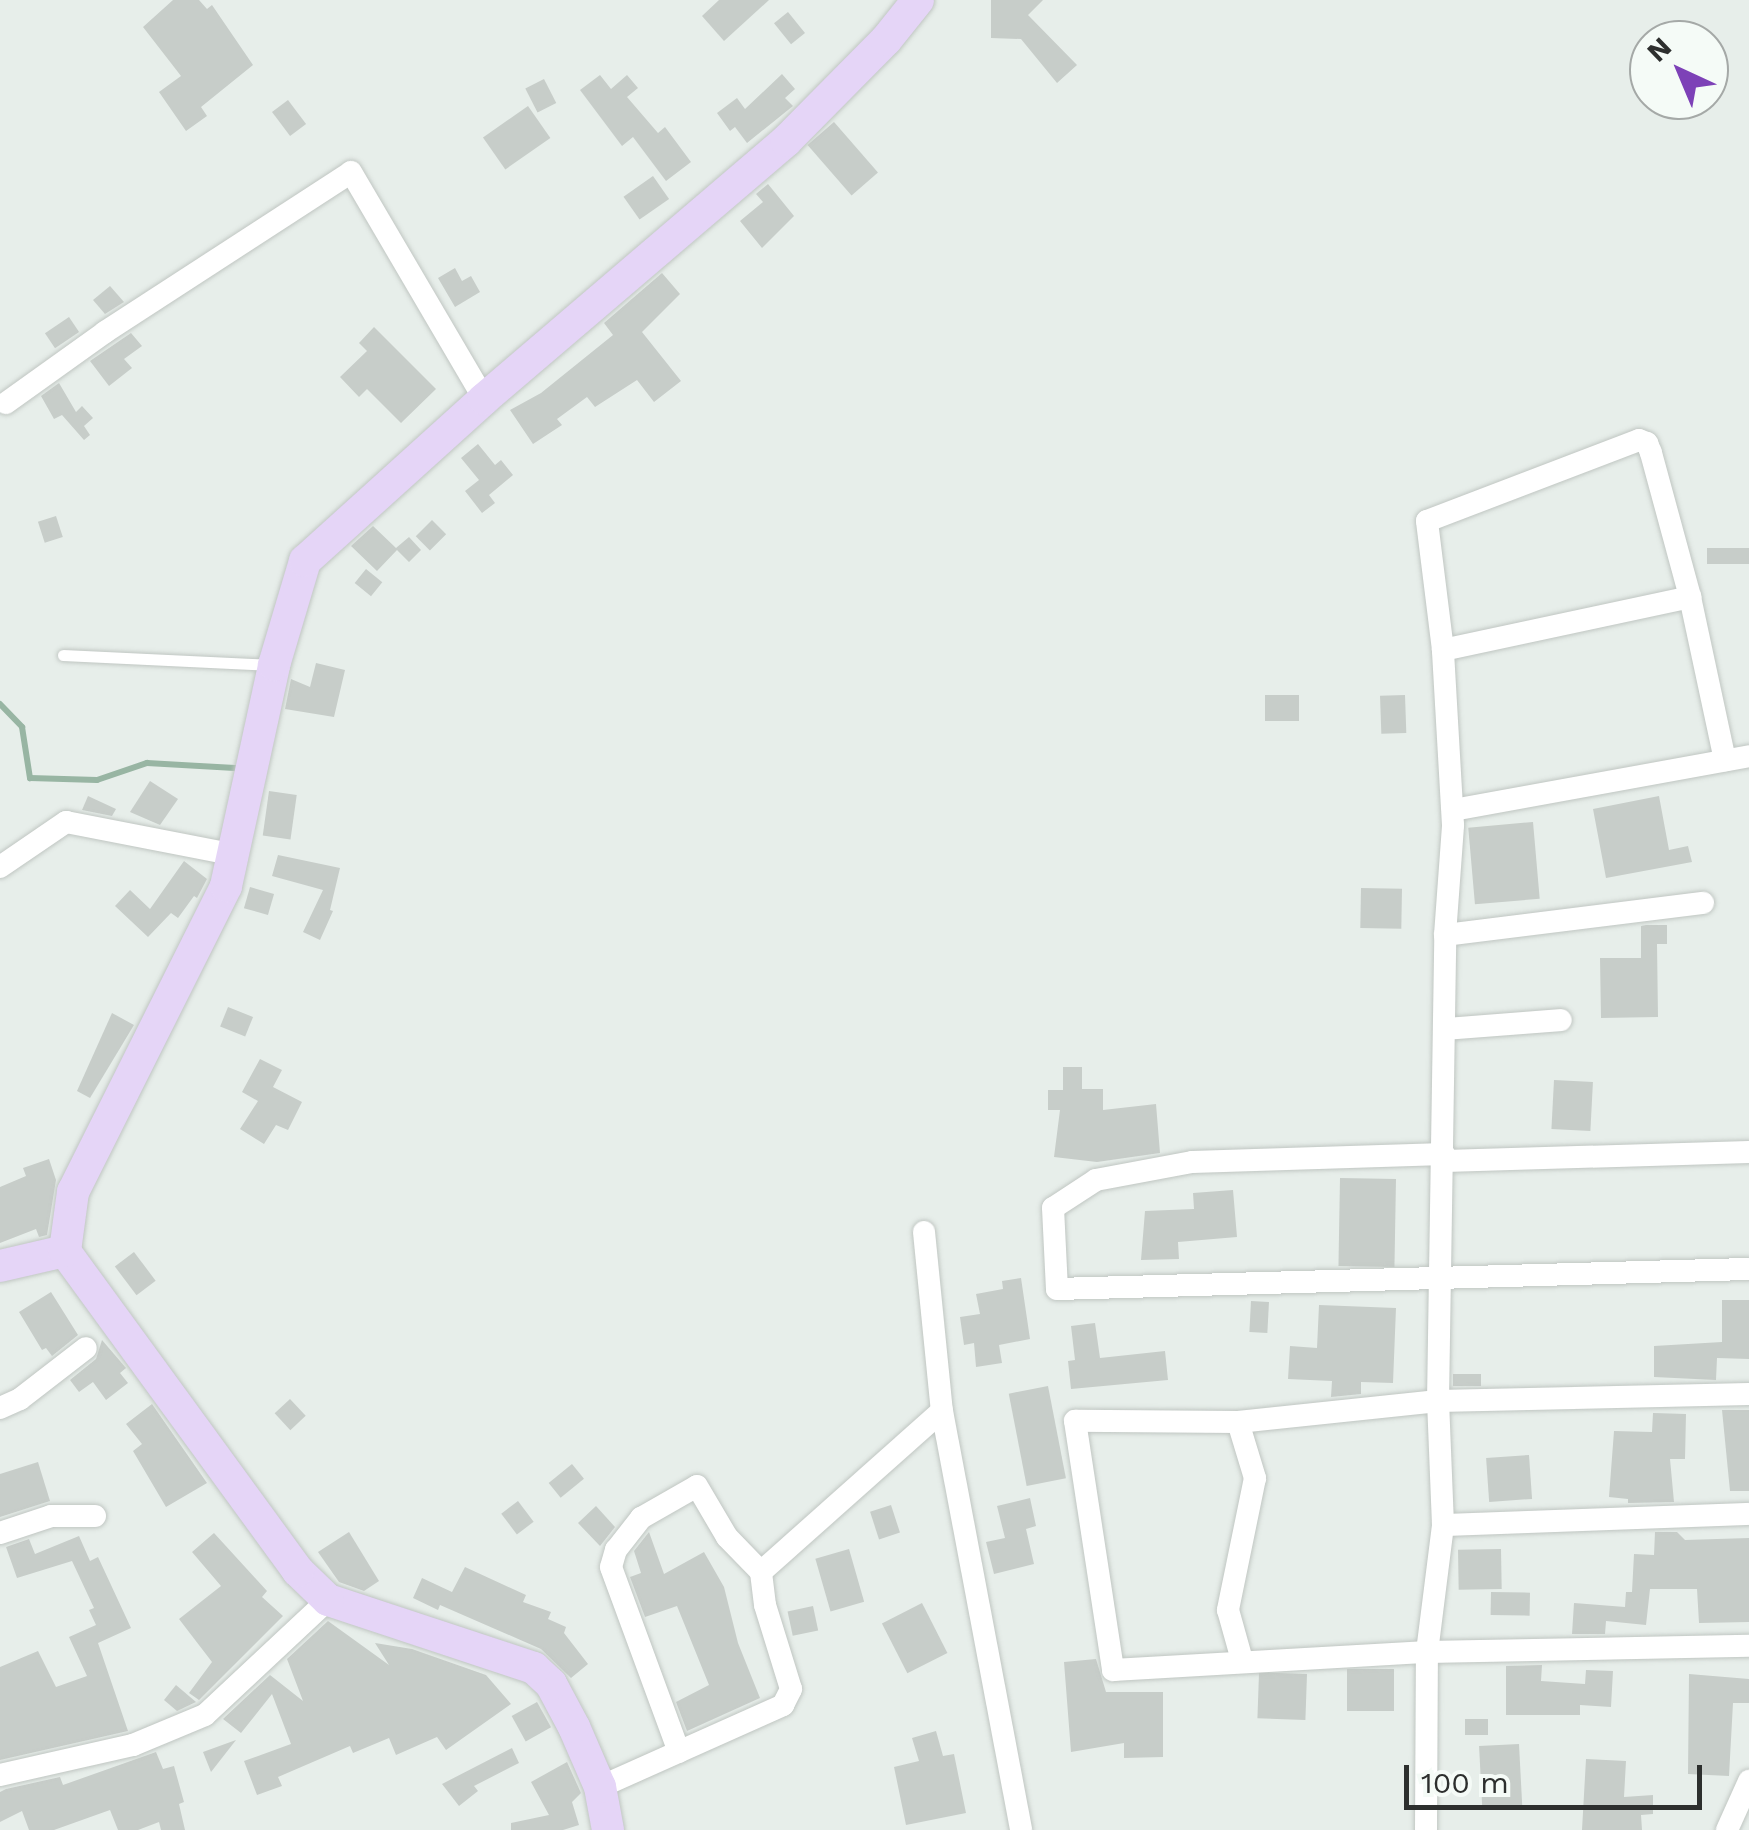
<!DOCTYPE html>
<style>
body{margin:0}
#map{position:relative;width:1749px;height:1830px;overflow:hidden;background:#e7eeea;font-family:"Work Sans",sans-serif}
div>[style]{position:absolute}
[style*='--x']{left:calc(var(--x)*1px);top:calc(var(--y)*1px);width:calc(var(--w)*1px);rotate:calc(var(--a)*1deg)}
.stream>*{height:6px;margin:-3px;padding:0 3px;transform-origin:3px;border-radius:3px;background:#98b5a3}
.building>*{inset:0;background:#c7cdc9;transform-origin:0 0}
.roads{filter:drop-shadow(0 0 2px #c0c6c2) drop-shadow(0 0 2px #c0c6c2)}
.lane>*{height:11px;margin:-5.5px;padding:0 5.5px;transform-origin:5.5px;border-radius:5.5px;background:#fff}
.street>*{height:22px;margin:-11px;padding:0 11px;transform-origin:11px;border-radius:11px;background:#fff}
.secondary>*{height:32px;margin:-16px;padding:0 16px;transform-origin:16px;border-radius:16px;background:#e5d5f7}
span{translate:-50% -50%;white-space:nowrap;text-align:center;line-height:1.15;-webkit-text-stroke:10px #f5fbf7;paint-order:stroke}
.north{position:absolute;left:1629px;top:20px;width:100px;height:100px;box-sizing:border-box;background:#f5fbf7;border:2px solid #a5a9a7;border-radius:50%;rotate:316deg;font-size:28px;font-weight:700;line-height:40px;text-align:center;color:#2d2f2e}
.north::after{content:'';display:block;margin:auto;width:35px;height:45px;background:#7d41b7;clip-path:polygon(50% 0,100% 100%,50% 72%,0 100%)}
.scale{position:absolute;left:1404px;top:1765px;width:298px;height:45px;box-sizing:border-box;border:5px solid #2d2f2e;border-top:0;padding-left:12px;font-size:30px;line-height:35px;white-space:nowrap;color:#2d2f2e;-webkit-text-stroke:8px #f5fbf7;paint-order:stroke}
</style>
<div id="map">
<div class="stream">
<i style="--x:0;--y:704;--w:32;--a:46"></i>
<i style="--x:22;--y:727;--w:52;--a:81.1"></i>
<i style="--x:30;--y:778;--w:67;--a:1.7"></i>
<i style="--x:97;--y:780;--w:53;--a:-18.8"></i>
<i style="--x:147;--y:763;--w:88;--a:3.3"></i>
</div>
<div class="building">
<i style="clip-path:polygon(173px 0,199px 0,207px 9px,212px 5px,253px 65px,201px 107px,207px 116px,186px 131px,159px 92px,181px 76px,143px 27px)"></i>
<i style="clip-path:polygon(719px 0,769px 0,724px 41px,702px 16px)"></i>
<i style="clip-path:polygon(991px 0,1043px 0,1028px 15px,1077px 65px,1057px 83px,1021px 39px,991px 38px)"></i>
<i style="left:788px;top:12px;width:27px;height:18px;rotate:51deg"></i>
<i style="clip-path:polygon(782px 74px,795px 89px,785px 98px,793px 106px,747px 143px,735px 127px,730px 131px,717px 113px,737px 98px,745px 109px)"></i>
<i style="clip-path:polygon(600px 75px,611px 89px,627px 75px,638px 88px,627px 97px,658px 133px,665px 127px,691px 162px,666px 181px,633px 137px,622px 146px,580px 90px)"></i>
<i style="left:544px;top:79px;width:27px;height:21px;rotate:63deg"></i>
<i style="left:288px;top:100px;width:30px;height:20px;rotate:53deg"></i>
<i style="left:528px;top:106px;width:39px;height:55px;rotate:55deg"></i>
<i style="left:834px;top:122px;width:67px;height:35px;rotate:49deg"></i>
<i style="left:653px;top:176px;width:28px;height:36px;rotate:55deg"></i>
<i style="clip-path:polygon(768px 184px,794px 216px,762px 248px,740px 221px,763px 202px,756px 194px)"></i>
<i style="clip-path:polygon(455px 268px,462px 281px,471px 276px,480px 292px,455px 307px,438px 278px)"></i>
<i style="clip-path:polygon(662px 273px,680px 294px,642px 332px,681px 381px,654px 402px,637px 380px,595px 407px,587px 397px,557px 419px,562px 425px,533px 444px,510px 410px,541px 393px,613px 335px,604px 323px)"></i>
<i style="clip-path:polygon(110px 286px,124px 302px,105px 314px,93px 300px)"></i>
<i style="left:69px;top:317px;width:18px;height:29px;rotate:56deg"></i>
<i style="clip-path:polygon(374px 327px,436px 389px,401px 423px,367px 389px,359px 397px,340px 377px,367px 351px,359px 343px)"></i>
<i style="clip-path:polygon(131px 333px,142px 346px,124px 359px,132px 368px,109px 386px,90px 361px)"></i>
<i style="clip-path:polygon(59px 383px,76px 412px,82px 406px,93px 418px,84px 426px,90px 435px,84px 440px,62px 415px,54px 419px,41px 396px)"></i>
<i style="clip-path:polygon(478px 444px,495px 465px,501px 460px,513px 475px,489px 495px,495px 503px,482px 513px,465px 491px,479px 480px,461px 458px)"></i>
<i style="left:56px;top:516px;width:22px;height:19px;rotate:72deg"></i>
<i style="left:432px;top:520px;width:20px;height:23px;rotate:45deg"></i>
<i style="clip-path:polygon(373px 526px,396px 548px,409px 537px,421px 550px,409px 562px,397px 550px,377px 571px,351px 546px)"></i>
<i style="left:1749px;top:548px;width:16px;height:42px;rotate:90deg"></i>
<i style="left:366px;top:569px;width:21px;height:18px;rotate:39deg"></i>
<i style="clip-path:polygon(316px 663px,345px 670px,334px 717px,285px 709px,291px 679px,310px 687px)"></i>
<i style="left:1265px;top:695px;width:34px;height:26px"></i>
<i style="left:1405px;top:695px;width:38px;height:25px;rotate:88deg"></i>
<i style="clip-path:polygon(150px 781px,178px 799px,160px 825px,130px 812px)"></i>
<i style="left:269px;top:791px;width:28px;height:45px;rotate:8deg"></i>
<i style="clip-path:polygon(88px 796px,116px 809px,112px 816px,82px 810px)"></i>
<i style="clip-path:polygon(1659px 796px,1669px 850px,1688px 846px,1692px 862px,1606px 878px,1593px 809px)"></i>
<i style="left:1533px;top:822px;width:77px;height:65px;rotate:85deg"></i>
<i style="clip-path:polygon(278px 855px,340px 868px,330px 910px,333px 911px,320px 940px,303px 932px,323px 890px,272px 876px)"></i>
<i style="clip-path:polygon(184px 861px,207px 879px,197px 898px,194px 896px,178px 918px,171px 913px,148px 937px,115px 906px,130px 890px,150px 909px)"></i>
<i style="left:250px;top:887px;width:25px;height:22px;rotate:16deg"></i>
<i style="left:1361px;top:888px;width:41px;height:40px;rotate:1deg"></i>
<i style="clip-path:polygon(1646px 925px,1667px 925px,1667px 944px,1657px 944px,1658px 1017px,1601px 1018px,1600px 958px,1641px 958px,1641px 926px)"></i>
<i style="left:228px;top:1007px;width:27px;height:21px;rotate:22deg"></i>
<i style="clip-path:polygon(112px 1013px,134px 1025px,90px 1098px,77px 1091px)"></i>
<i style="clip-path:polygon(260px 1059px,282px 1070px,273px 1087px,302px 1102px,288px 1130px,276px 1125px,264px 1144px,240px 1129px,258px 1101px,242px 1092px)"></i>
<i style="clip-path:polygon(1063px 1067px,1082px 1067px,1082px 1089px,1103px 1089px,1103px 1110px,1156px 1104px,1160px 1153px,1097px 1162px,1054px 1157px,1060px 1110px,1048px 1110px,1048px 1090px,1063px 1090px)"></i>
<i style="left:1554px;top:1080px;width:39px;height:49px;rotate:3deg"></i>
<i style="clip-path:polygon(49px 1159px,56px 1180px,47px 1235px,39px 1237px,36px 1229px,0 1243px,0 1187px,26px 1176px,23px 1168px)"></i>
<i style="left:1340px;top:1178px;width:56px;height:88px;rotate:1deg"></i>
<i style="clip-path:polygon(1233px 1190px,1237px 1237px,1178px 1242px,1179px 1259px,1141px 1260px,1145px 1211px,1194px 1209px,1193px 1193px)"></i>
<i style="left:134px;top:1252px;width:36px;height:24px;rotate:53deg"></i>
<i style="clip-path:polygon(1021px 1278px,1030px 1339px,999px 1345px,1002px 1363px,976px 1367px,974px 1343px,964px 1345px,960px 1317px,980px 1314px,976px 1294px,1003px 1289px,1002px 1281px)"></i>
<i style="clip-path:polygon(51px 1292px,78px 1335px,52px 1356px,46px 1348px,42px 1350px,19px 1312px)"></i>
<i style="clip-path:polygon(1722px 1300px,1749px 1300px,1749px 1359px,1717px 1358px,1716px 1380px,1654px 1377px,1654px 1346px,1722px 1342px)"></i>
<i style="left:1251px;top:1301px;width:18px;height:31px;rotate:3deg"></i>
<i style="clip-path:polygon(1319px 1305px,1396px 1308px,1393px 1383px,1361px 1382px,1361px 1394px,1331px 1397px,1332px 1381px,1288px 1379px,1290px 1346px,1317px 1348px)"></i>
<i style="clip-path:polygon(1095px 1323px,1100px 1358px,1165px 1351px,1168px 1380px,1071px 1389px,1068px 1361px,1075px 1360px,1071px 1326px)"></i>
<i style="clip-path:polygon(102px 1340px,126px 1368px,120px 1373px,128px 1383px,106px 1400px,93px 1382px,79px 1392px,70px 1380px,96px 1359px)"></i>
<i style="left:1453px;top:1374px;width:28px;height:12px"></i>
<i style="left:1048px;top:1386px;width:94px;height:40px;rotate:79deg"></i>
<i style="left:290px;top:1399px;width:23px;height:21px;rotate:47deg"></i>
<i style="clip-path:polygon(152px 1404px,207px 1483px,166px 1507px,133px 1451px,142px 1444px,126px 1424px)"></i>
<i style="clip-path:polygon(1722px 1410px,1749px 1410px,1749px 1491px,1730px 1491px)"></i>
<i style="clip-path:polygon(1653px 1413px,1686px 1414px,1685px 1459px,1670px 1459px,1674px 1502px,1628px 1503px,1628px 1499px,1609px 1497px,1614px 1431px,1652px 1432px)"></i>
<i style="left:1529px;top:1455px;width:44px;height:43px;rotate:86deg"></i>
<i style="clip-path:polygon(38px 1462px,50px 1501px,0 1517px,0 1474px)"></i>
<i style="left:572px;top:1464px;width:19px;height:30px;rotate:51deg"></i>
<i style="clip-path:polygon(1030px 1498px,1036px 1526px,1026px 1529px,1034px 1564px,994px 1574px,986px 1542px,1005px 1538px,997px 1506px)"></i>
<i style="left:518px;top:1501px;width:26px;height:21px;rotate:53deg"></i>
<i style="left:891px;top:1505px;width:29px;height:22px;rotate:72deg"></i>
<i style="clip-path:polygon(596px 1506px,615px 1527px,600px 1546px,578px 1523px)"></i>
<i style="clip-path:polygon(349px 1532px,379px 1581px,364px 1591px,339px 1582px,318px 1552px)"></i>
<i style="clip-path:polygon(649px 1532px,664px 1574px,704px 1552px,724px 1587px,738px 1643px,760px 1698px,687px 1731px,676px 1702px,709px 1685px,677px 1606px,645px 1617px,630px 1577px,641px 1573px,634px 1551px)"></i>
<i style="clip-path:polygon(1655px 1532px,1677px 1532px,1685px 1540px,1749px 1538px,1749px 1622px,1699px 1623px,1697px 1589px,1650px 1589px,1646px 1625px,1606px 1621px,1605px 1634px,1572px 1634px,1574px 1603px,1625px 1607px,1626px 1592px,1632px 1592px,1634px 1554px,1654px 1555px)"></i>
<i style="clip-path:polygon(214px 1533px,267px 1591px,262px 1597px,283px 1616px,199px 1700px,189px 1693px,212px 1662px,179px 1619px,221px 1586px,192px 1552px)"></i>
<i style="clip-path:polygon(79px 1536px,90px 1561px,98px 1557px,131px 1628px,98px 1643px,128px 1731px,0 1760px,0 1667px,38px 1651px,56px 1687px,87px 1676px,69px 1637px,96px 1625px,89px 1610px,94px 1608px,72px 1561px,17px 1578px,6px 1547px,29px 1539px,35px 1554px)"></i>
<i style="left:849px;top:1549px;width:55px;height:35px;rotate:74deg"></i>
<i style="left:1501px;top:1549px;width:40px;height:43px;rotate:89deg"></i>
<i style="clip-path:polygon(465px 1567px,526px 1595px,523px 1602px,551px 1612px,548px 1619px,566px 1627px,564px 1633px,588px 1664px,571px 1678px,541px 1649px,440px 1605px,438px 1610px,413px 1598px,422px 1578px,452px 1592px)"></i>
<i style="left:1491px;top:1592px;width:39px;height:23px;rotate:1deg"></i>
<i style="left:922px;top:1603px;width:56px;height:45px;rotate:63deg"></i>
<i style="left:813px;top:1606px;width:25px;height:26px;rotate:78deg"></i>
<i style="clip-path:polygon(328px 1621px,389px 1665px,375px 1643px,412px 1649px,486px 1675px,511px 1704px,446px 1750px,437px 1737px,396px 1755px,389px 1738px,353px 1753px,350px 1746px,278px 1777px,282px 1786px,257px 1795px,244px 1761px,291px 1744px,272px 1694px,241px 1733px,223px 1719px,270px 1675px,303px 1701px,287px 1659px)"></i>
<i style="clip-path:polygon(1096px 1659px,1106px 1692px,1163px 1692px,1163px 1757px,1124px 1758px,1124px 1743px,1071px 1752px,1064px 1662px)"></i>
<i style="clip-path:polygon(1542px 1665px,1541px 1681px,1585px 1684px,1586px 1670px,1613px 1671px,1611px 1707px,1580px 1705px,1580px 1715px,1506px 1715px,1506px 1666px)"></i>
<i style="left:1394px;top:1669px;width:42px;height:47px;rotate:90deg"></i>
<i style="left:1307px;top:1674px;width:46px;height:48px;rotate:92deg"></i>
<i style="clip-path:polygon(1689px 1674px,1749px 1679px,1749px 1703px,1733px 1703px,1729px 1776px,1688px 1774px)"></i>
<i style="clip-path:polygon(176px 1685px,196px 1702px,177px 1711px,164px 1700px)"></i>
<i style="left:537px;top:1702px;width:29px;height:29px;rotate:61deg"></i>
<i style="left:1465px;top:1719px;width:23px;height:16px"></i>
<i style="clip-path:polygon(936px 1731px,943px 1756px,954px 1754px,966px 1813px,906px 1825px,894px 1767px,919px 1761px,912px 1738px)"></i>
<i style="clip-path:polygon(236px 1740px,211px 1772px,203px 1752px)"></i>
<i style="left:1519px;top:1744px;width:61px;height:40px;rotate:87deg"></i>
<i style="clip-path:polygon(512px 1748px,519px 1763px,474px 1786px,478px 1791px,459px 1806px,442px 1784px)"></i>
<i style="clip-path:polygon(156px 1752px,163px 1769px,174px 1766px,184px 1802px,179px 1804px,185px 1830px,161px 1830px,159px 1822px,138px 1830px,118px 1830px,110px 1810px,54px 1830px,29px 1830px,22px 1811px,0 1822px,0 1792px,6px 1789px,60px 1777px,63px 1785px)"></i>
<i style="clip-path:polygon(1586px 1759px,1626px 1761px,1624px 1797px,1653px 1795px,1653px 1814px,1641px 1815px,1642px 1830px,1582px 1830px)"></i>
<i style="clip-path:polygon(567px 1762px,581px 1793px,572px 1802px,579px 1825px,563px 1830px,511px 1830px,511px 1823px,549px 1815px,531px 1782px)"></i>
</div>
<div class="roads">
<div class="lane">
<i style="--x:63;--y:655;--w:210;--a:2.7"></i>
</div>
<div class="street">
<i style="--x:6;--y:403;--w:122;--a:-35.6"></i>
<i style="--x:105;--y:332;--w:293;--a:-33"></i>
<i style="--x:351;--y:172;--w:263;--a:59.6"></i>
<i style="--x:1443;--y:650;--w:253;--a:-12.1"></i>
<i style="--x:1690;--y:597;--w:167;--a:77.9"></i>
<i style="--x:1453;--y:810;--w:301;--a:-10.3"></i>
<i style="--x:0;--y:867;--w:80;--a:-34.3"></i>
<i style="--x:66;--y:822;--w:173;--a:11"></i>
<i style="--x:1445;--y:935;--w:260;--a:-7.1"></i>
<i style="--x:1445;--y:1029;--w:116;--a:-4.4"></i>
<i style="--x:1444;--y:1154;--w:252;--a:178.2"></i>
<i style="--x:1192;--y:1162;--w:98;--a:169.4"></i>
<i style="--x:1096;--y:1180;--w:51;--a:146.9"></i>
<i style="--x:1053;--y:1208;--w:81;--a:87.2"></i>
<i style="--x:1057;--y:1289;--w:692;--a:-1.66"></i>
<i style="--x:1445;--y:1161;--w:304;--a:-1.7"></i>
<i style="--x:924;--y:1232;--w:180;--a:84.3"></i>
<i style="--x:942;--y:1411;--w:426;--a:79.3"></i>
<i style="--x:1749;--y:1394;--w:311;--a:178.7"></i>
<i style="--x:1438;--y:1401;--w:201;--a:174"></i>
<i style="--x:1238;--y:1422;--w:163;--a:-179.6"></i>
<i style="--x:1075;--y:1421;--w:252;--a:81.3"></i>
<i style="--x:1113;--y:1670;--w:315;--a:-3.3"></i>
<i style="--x:1427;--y:1652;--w:322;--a:-1.1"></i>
<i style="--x:0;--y:1408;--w:22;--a:-24"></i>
<i style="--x:20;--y:1399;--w:83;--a:-37.7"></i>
<i style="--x:1238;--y:1422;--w:59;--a:73.1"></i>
<i style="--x:1255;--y:1478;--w:135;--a:101.6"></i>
<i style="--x:1228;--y:1610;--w:52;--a:74.4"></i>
<i style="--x:1443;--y:1525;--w:306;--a:-2.1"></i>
<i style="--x:0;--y:1533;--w:54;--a:-18.4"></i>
<i style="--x:51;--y:1516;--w:44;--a:0"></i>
<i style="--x:679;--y:1752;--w:197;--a:-110.2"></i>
<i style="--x:611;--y:1567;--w:18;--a:-74"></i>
<i style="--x:616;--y:1550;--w:41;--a:-52"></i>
<i style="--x:641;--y:1518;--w:64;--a:-29.7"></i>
<i style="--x:697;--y:1486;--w:59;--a:59.5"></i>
<i style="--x:727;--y:1537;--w:49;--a:45.8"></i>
<i style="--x:0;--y:1775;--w:136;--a:-12.7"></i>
<i style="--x:133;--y:1745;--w:78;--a:-22.6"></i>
<i style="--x:205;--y:1715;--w:168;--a:-43.1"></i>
<i style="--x:600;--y:1787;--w:201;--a:-24.1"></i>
<i style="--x:783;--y:1705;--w:18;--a:-63"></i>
<i style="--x:791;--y:1689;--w:88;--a:-107.2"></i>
<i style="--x:765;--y:1605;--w:33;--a:-97"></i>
<i style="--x:761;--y:1572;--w:242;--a:-41.7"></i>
<i style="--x:1426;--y:1830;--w:178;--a:-89.7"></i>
<i style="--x:1427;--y:1652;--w:128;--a:-82.8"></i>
<i style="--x:1443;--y:1525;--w:124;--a:-92.3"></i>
<i style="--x:1438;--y:1401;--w:466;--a:-89.1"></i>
<i style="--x:1445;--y:935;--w:110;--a:-85.8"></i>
<i style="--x:1453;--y:825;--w:175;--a:-93.3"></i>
<i style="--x:1443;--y:650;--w:130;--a:-97.1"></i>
<i style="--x:1427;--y:521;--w:227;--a:-20.9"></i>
<i style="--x:1639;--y:440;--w:9;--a:21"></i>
<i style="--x:1647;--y:443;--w:11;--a:68"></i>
<i style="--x:1651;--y:453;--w:149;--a:74.8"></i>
<i style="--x:1727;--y:1830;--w:54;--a:-65.8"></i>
</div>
<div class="secondary">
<i style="--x:0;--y:1266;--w:67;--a:-13"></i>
<i style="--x:608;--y:1830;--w:44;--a:-100.5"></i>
<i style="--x:600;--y:1787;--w:65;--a:-113.4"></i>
<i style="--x:574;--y:1727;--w:49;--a:-118.1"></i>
<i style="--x:551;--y:1684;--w:23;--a:-137"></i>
<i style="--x:534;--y:1668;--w:217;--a:-161.7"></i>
<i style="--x:328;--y:1600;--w:42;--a:-136"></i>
<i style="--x:298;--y:1571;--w:396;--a:-126.1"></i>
<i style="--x:65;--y:1251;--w:60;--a:-82.3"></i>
<i style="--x:73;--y:1192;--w:342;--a:-63.4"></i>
<i style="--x:226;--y:886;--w:226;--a:-77.7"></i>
<i style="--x:274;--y:665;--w:109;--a:-73.4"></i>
<i style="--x:305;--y:561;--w:241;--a:-42.1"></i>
<i style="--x:484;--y:399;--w:397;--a:-40.5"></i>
<i style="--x:786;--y:141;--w:142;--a:-45.3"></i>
<i style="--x:886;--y:40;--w:51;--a:-51.3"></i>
</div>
</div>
<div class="north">N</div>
<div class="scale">100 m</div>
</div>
